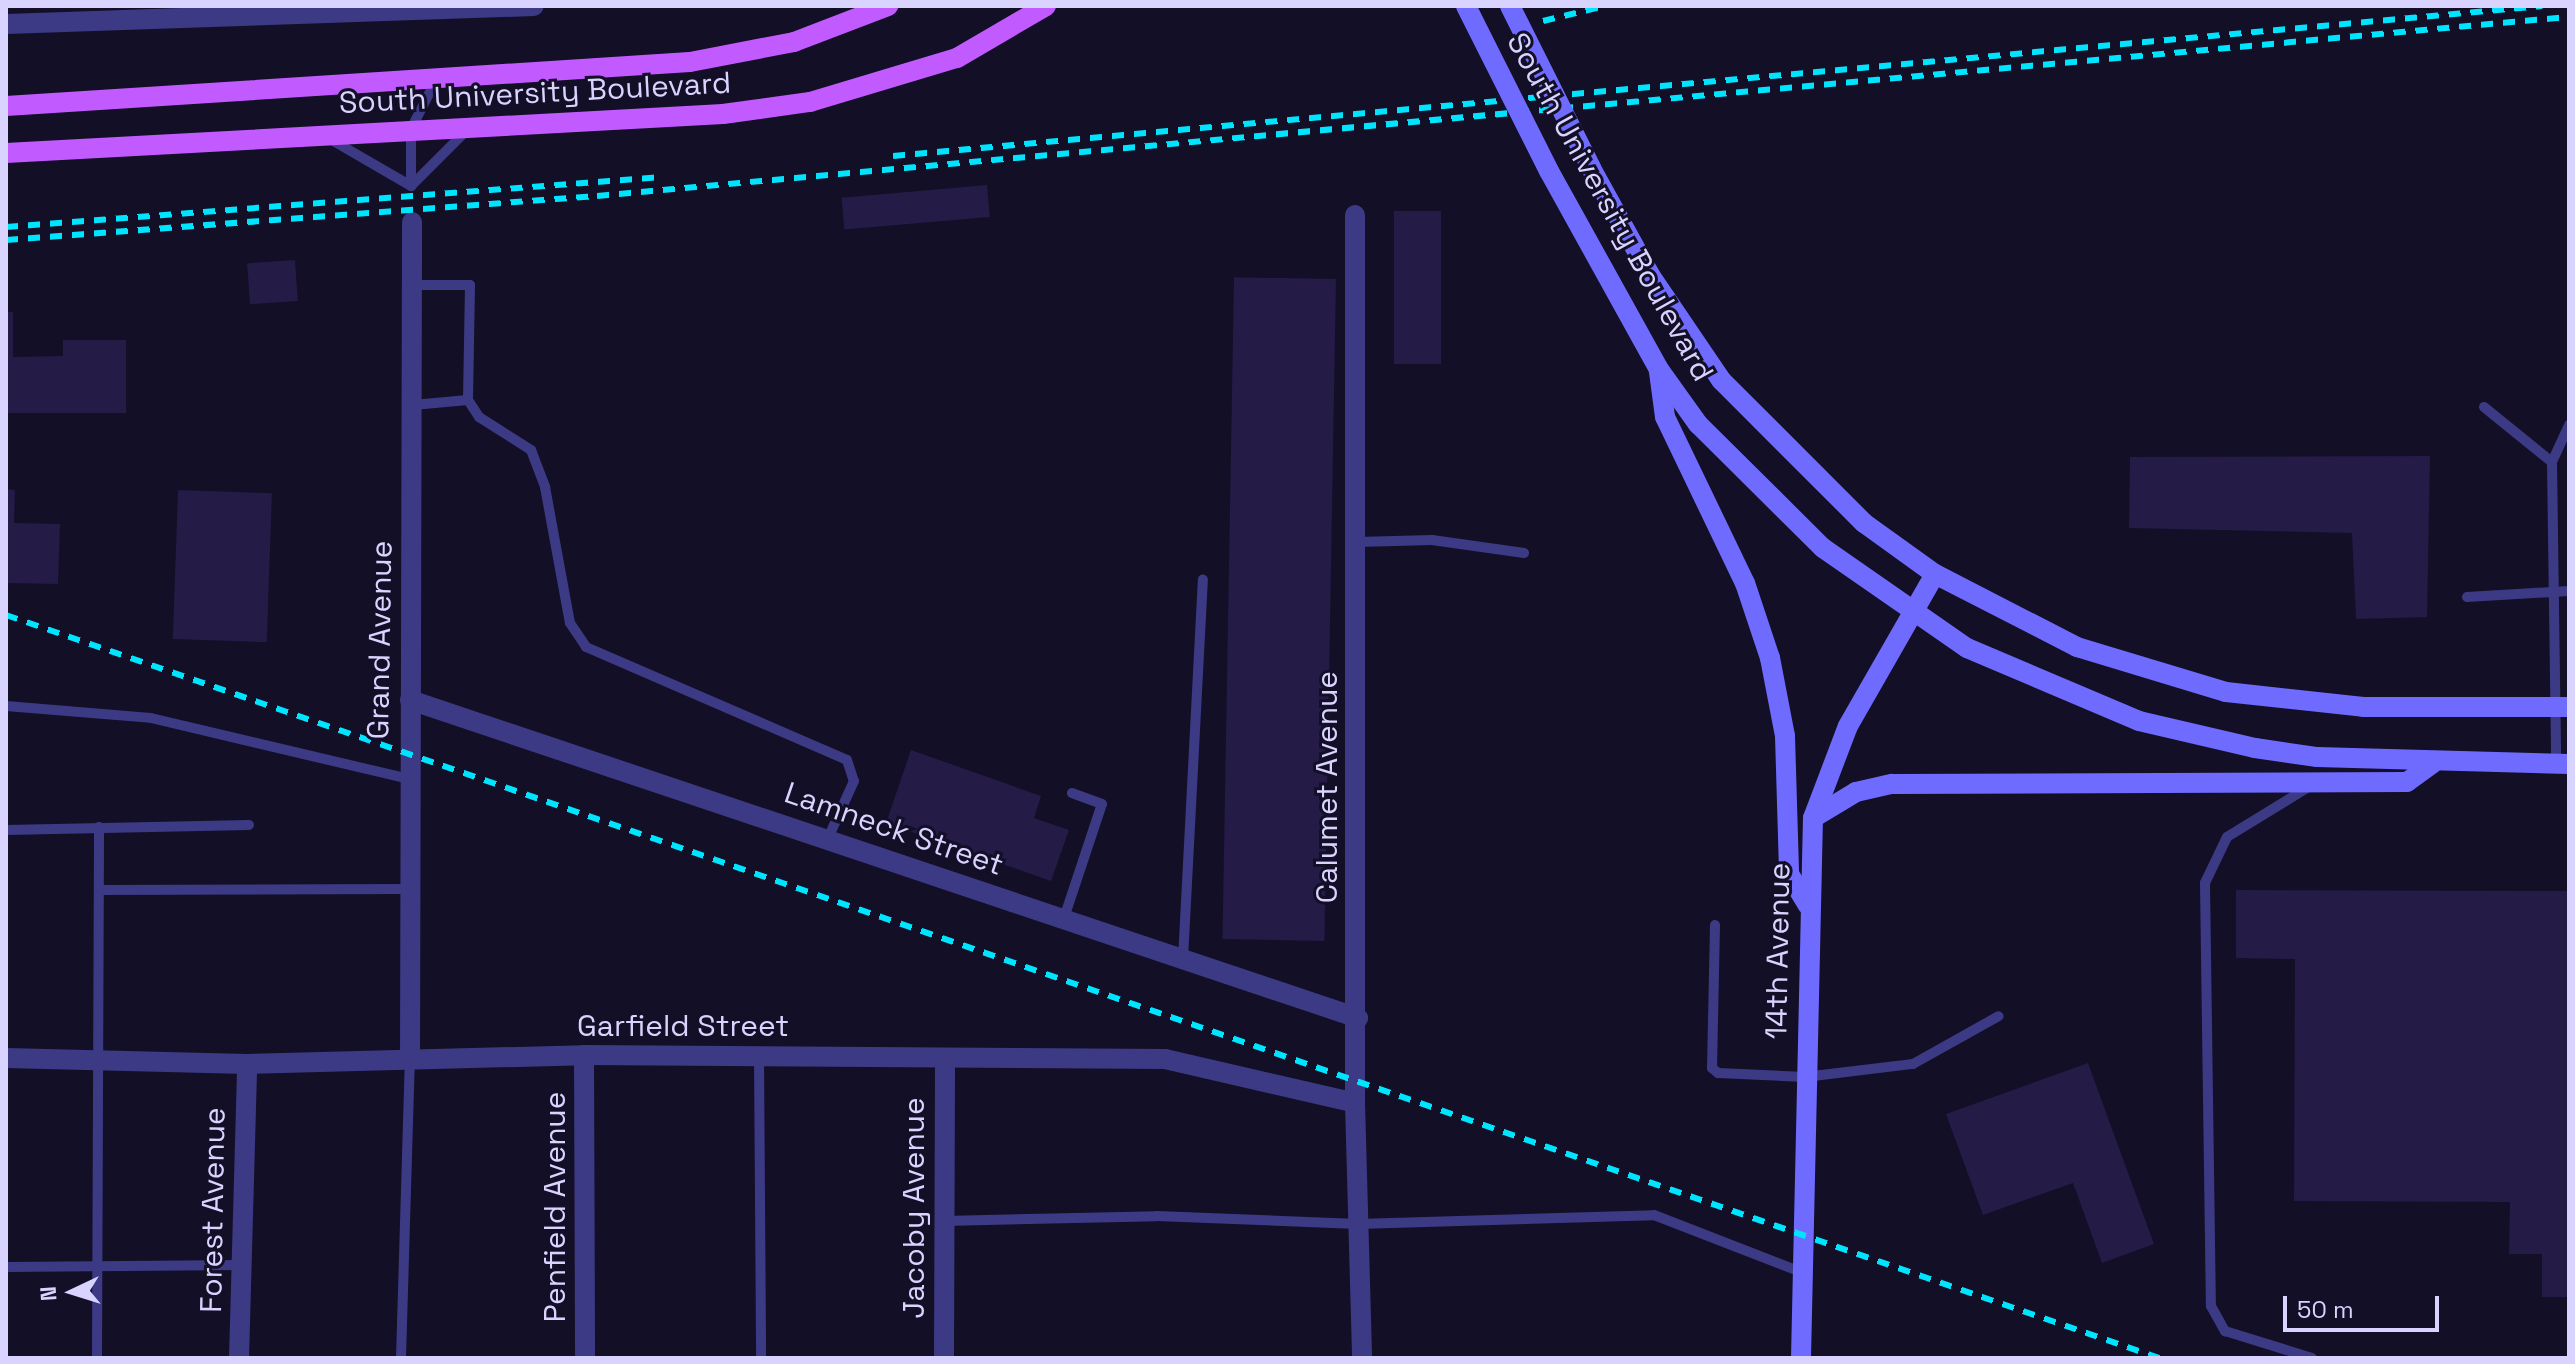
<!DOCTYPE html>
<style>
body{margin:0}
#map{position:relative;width:2575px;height:1364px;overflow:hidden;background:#130f26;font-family:"Space Grotesk",sans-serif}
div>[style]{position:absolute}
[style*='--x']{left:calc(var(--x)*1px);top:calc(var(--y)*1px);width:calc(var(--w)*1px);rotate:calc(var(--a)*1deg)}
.building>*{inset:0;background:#241b47;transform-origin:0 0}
.lane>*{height:10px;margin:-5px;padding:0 5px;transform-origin:5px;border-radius:5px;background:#3d3a85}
.street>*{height:20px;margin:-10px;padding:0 10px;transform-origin:10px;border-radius:10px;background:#3d3a85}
.secondary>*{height:20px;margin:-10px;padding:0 10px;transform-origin:10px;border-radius:10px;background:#6f6bff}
.primary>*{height:20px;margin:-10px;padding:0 10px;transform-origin:10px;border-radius:10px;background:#c25bff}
.rail>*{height:6px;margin-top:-3px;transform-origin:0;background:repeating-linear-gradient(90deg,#00e5ff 0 12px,transparent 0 22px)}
.secondary-bridge>*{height:20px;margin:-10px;padding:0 10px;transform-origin:10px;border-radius:10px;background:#6f6bff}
span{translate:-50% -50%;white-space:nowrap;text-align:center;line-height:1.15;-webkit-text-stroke:6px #130f26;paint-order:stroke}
.street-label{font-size:30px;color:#d9d4ff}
.frame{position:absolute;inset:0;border:8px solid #d9d4ff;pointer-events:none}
.north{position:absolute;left:32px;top:1252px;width:80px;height:80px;-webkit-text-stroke:6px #130f26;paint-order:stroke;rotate:266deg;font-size:22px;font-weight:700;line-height:32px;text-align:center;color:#d9d4ff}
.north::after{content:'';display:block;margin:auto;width:28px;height:36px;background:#d9d4ff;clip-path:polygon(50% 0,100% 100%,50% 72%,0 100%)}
.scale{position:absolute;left:2283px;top:1296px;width:156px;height:36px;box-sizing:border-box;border:4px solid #d9d4ff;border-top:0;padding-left:10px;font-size:24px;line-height:28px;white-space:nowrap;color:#d9d4ff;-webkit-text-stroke:6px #130f26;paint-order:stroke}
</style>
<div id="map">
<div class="building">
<i style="left:987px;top:185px;width:32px;height:146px;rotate:85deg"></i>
<i style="left:1394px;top:211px;width:47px;height:153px"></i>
<i style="left:295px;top:260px;width:41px;height:48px;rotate:86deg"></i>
<i style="left:1336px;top:279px;width:662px;height:102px;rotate:91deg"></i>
<i style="clip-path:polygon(6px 312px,13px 312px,13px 357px,63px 356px,63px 340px,126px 340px,126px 413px,6px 413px)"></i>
<i style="clip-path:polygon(2430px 456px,2427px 617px,2356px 619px,2352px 533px,2129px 528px,2130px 457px)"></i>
<i style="clip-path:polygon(6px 489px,15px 490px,14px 523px,60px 524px,58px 584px,6px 583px)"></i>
<i style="left:178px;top:490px;width:94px;height:149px;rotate:2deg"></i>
<i style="clip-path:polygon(911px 750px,1041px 796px,1034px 818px,1069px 830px,1051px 881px,886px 823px)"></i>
<i style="clip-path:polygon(2236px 890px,2569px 891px,2569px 1297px,2542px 1297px,2542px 1254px,2509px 1254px,2510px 1202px,2294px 1201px,2295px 959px,2236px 958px)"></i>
<i style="clip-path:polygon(2088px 1063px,2154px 1244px,2102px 1263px,2073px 1183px,1983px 1215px,1946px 1114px)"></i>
</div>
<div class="lane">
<i style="--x:330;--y:139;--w:94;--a:30.1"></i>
<i style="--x:411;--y:186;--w:57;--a:-90"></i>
<i style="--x:411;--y:129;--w:53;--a:-62.9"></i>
<i style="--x:411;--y:186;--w:82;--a:-45"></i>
<i style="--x:412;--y:285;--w:58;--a:0"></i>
<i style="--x:470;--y:285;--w:115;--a:91"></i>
<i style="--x:468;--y:400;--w:20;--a:57"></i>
<i style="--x:479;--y:417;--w:62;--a:32.4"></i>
<i style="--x:531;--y:450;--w:40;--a:69"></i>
<i style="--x:545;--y:487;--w:138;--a:79.6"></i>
<i style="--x:570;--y:623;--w:29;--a:56"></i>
<i style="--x:586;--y:647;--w:284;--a:23.4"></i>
<i style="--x:847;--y:760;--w:22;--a:72"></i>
<i style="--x:854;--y:781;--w:63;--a:114.5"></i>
<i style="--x:413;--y:405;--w:55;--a:-5.2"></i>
<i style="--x:2484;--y:407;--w:87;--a:39"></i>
<i style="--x:2552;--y:462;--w:302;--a:89.2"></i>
<i style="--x:2552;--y:462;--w:41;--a:-65.3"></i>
<i style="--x:1357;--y:542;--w:75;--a:-1.5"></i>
<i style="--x:1432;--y:540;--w:93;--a:8"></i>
<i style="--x:2467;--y:597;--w:102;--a:-3.4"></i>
<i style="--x:6;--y:706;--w:145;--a:4.7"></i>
<i style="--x:151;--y:718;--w:265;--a:13.3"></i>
<i style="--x:2310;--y:786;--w:97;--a:148.4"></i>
<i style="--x:2227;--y:837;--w:51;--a:115.6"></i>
<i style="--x:2205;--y:883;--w:423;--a:89.2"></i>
<i style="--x:2211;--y:1306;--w:29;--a:61"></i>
<i style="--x:2225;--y:1331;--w:91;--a:17.2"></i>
<i style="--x:6;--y:830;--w:243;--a:-1.2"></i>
<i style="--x:99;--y:890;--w:311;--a:-0.2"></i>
<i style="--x:1064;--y:918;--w:120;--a:-71.6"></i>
<i style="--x:1102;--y:804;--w:32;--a:-160"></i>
<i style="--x:1715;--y:925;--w:143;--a:91.2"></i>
<i style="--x:1712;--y:1068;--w:8;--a:40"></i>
<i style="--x:1718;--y:1073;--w:87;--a:2.6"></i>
<i style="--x:1805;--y:1077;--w:109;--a:-6.9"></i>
<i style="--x:1913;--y:1064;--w:98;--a:-29.2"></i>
<i style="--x:1183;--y:959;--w:380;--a:-87"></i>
<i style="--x:759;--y:1056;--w:302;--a:89.6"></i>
<i style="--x:944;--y:1221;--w:213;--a:-1.3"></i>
<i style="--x:1157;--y:1216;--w:201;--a:2.3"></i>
<i style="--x:1358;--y:1224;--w:296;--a:-1.7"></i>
<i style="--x:1654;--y:1215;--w:158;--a:21.2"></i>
<i style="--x:6;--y:1267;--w:236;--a:-0.5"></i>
<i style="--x:97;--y:1358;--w:531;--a:-89.78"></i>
<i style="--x:401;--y:1358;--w:299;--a:-88.3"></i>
</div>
<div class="street">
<i style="--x:6;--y:24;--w:528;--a:-1.95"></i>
<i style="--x:1355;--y:215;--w:888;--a:90"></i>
<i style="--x:1355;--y:1103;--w:255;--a:88.4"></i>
<i style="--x:410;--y:700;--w:1000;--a:18.54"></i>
<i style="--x:584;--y:1055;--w:303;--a:89.8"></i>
<i style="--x:6;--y:1058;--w:241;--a:1.4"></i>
<i style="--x:247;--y:1064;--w:337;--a:-1.5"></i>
<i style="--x:584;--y:1055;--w:581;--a:0.39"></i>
<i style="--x:1165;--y:1059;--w:195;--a:13"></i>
<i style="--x:410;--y:1059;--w:837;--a:-89.86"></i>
<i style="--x:239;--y:1358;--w:294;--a:-88.4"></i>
<i style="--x:944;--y:1358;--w:300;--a:-89.8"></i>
</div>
<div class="secondary">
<i style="--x:1591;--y:168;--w:122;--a:61.1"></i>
<i style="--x:1650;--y:275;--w:127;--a:55.9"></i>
<i style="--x:1721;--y:380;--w:202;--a:45"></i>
<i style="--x:1864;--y:523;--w:87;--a:35.7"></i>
<i style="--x:1935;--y:574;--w:160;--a:27.2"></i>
<i style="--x:2077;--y:647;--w:156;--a:16.8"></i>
<i style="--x:2226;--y:692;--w:138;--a:6.2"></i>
<i style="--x:2363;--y:707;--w:206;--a:0"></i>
<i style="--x:1549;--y:171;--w:225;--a:61"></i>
<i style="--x:1658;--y:368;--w:69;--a:54.5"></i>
<i style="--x:1698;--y:424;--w:176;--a:44.8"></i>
<i style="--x:1823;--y:548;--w:175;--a:34.8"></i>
<i style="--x:1967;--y:648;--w:187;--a:23"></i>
<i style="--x:2139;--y:721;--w:119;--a:13.1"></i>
<i style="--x:2255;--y:748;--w:63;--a:8.3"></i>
<i style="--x:2317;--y:757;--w:252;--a:1.6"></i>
<i style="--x:1659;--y:372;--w:45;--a:82.4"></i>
<i style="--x:1665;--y:417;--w:184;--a:64.3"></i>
<i style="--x:1745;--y:583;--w:79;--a:71.6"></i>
<i style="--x:1770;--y:658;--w:79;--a:79.1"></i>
<i style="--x:1785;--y:736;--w:138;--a:88.3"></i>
<i style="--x:1789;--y:874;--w:37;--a:59"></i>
<i style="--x:1813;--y:818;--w:50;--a:-31.2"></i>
<i style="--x:1856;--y:792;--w:37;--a:-13"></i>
<i style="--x:1892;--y:784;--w:515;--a:-0.22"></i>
<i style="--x:2407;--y:782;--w:32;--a:-36"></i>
<i style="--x:1801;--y:1358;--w:540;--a:-88.73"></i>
<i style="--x:1813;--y:818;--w:98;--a:-69.2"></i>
<i style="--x:1848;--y:726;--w:175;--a:-60.2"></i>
</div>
<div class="primary">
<i style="--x:6;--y:106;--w:685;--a:-3.68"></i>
<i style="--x:690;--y:62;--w:106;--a:-10.9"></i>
<i style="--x:794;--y:42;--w:101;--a:-21"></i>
<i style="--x:6;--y:153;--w:718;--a:-3.11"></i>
<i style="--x:723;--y:114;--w:88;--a:-7.9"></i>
<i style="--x:810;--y:102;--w:153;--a:-16.7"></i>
<i style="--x:957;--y:58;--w:103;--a:-30.3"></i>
</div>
<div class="rail">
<i style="--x:1543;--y:21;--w:64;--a:-13.6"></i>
<i style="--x:893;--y:156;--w:1656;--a:-5.2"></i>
<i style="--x:6;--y:227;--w:658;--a:-4.36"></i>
<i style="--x:6;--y:240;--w:593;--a:-4.26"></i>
<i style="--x:597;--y:196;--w:1980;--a:-5.19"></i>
<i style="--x:6;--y:615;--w:2278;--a:19.04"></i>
</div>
<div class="secondary-bridge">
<i style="--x:1466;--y:6;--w:185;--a:63.3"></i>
<i style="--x:1510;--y:6;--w:181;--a:63.4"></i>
</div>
<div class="street-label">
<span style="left:535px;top:93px;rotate:-3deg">South University Boulevard</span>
<span style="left:1610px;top:207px;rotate:61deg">South University Boulevard</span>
<span style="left:380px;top:640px;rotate:-89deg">Grand Avenue</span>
<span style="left:1327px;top:787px;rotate:-90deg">Calumet Avenue</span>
<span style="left:894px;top:829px;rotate:19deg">Lamneck Street</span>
<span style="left:1778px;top:951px;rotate:-89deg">14th Avenue</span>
<span style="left:683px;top:1026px">Garfield Street</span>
<span style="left:555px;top:1207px;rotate:-90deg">Penfield Avenue</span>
<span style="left:914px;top:1208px;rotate:-90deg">Jacoby Avenue</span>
<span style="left:213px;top:1210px;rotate:-89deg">Forest Avenue</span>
</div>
<div class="frame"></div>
<div class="north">N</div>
<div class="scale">50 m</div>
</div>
